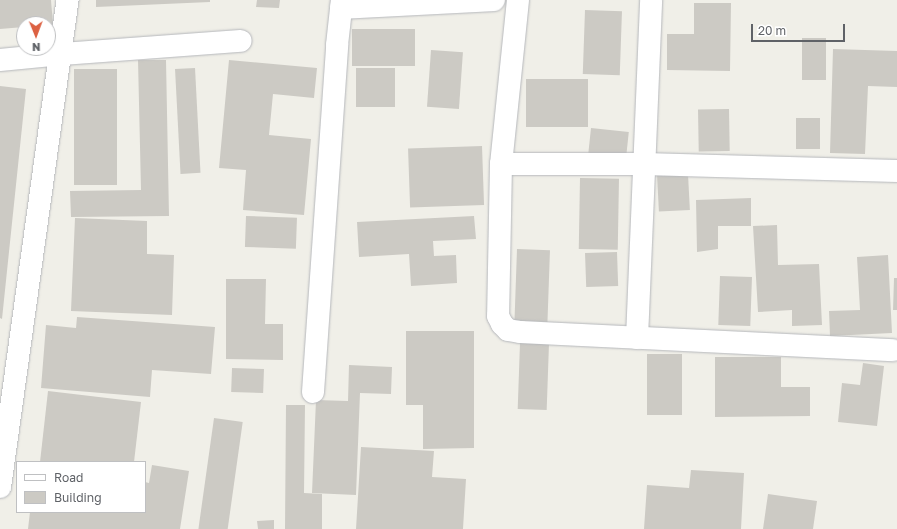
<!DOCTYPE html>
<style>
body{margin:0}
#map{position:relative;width:897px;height:529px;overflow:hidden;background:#f0efe8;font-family:"Golos Text",sans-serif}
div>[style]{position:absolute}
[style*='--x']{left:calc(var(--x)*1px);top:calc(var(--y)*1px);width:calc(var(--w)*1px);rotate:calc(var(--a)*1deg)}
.building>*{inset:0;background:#cccac4;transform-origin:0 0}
.roads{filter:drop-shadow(0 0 1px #b5b7bb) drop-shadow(0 0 1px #b5b7bb)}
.street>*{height:22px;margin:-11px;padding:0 11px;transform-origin:11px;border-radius:11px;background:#fff}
span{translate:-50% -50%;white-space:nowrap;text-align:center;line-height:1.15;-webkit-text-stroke:4px #fff;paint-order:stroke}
.legend{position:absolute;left:16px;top:461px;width:130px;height:52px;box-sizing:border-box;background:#fff;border:1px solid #bfc0c2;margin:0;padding:5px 7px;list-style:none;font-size:12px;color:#5f6267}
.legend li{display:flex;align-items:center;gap:8px;height:20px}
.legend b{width:20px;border:1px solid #bfc0c2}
.north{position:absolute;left:16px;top:16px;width:40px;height:40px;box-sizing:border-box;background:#fff;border:1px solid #bfc0c2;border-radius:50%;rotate:179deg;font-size:11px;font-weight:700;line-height:16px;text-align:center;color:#5f6267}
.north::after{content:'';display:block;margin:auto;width:14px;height:18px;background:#dc6142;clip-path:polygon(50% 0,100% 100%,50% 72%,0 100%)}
.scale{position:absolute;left:751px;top:24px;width:94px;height:18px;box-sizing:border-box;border:2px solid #5f6267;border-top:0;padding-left:5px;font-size:12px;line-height:14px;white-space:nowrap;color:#5f6267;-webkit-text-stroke:3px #fff;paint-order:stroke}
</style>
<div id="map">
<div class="building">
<i style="clip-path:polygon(0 0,51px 0,53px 25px,24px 24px,24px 27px,0 29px)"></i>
<i style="clip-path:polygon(96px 0,210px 0,210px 2px,96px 7px)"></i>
<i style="clip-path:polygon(257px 0,280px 0,279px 8px,256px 7px)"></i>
<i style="clip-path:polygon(694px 3px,731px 3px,730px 71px,667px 70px,667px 34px,694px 34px)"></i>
<i style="left:585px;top:10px;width:37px;height:64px;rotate:2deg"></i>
<i style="left:352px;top:29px;width:63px;height:37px"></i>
<i style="left:802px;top:38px;width:24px;height:42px"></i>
<i style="clip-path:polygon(833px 49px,897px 51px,897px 87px,868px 86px,865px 154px,830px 153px)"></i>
<i style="left:431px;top:50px;width:32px;height:57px;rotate:4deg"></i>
<i style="clip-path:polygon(138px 60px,166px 60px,169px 216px,71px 217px,70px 191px,141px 190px)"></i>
<i style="clip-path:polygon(229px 60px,317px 68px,314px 98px,273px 94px,269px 135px,311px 139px,304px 215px,243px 210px,246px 170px,219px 168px)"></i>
<i style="left:195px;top:68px;width:105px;height:20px;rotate:87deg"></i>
<i style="left:356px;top:68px;width:39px;height:39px"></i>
<i style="left:74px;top:69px;width:43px;height:116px"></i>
<i style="left:526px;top:79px;width:62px;height:48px"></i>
<i style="clip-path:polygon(0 86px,26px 89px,2px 319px,0 318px)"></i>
<i style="left:729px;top:109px;width:42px;height:31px;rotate:89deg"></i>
<i style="left:796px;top:118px;width:24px;height:31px"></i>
<i style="left:591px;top:128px;width:38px;height:25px;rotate:6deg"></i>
<i style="left:482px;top:146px;width:59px;height:74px;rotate:88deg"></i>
<i style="left:688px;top:174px;width:36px;height:31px;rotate:87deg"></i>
<i style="left:580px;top:178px;width:39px;height:71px;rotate:1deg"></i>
<i style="clip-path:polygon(751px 198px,751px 226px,718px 226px,718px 249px,697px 252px,696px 200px)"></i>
<i style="left:246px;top:216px;width:51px;height:31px;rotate:2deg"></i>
<i style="clip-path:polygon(474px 216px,476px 239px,433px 241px,434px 256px,456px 255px,457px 283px,411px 286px,409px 254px,359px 257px,357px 222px)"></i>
<i style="clip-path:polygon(75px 218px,147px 221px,147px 254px,174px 255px,172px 315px,71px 311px)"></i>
<i style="clip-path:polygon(777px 225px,778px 265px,819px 264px,822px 325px,792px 326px,792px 310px,758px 312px,753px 226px)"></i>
<i style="left:517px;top:249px;width:33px;height:72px;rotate:2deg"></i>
<i style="left:617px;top:252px;width:34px;height:32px;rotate:88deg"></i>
<i style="clip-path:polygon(888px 255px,892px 333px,830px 336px,829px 311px,860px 310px,857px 257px)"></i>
<i style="left:720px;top:276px;width:32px;height:49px;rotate:2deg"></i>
<i style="clip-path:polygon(894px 278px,897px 278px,897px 310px,893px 310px)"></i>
<i style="clip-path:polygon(226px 279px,266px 279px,265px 324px,283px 324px,283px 360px,226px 359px)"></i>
<i style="clip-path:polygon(77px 317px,215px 327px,211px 374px,152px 370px,150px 397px,41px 388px,46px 325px,76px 328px)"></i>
<i style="clip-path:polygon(406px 331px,474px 331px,474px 448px,423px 449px,423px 405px,406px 405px)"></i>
<i style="left:520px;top:343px;width:29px;height:66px;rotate:2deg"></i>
<i style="left:647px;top:354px;width:35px;height:61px"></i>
<i style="clip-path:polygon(715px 357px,781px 357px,781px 387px,810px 387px,810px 416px,715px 417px)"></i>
<i style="clip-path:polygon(863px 363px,884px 366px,877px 426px,838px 422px,842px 383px,860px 385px)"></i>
<i style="clip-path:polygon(349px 365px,392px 367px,391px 394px,360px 393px,356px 495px,312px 493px,316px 400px,348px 401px)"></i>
<i style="left:232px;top:368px;width:32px;height:24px;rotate:2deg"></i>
<i style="clip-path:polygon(48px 391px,141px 402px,134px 462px,40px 462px)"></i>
<i style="clip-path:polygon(286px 405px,305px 405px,304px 493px,322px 494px,322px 529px,285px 529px)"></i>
<i style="left:214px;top:418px;width:29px;height:112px;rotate:8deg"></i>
<i style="clip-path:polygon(361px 447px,434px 451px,432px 477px,466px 479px,463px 529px,356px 529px)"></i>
<i style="clip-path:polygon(152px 465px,189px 471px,180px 529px,28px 529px,30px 512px,145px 512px,145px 482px,149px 483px)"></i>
<i style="clip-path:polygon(691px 470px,744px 473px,741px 529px,644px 529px,647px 485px,689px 488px)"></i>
<i style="clip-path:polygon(768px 494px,817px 501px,813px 529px,763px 529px)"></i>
<i style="clip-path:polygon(274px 520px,274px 529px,258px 529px,257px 521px)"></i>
</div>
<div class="roads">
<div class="street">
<i style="--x:518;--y:0;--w:165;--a:95.9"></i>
<i style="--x:501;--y:164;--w:152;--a:91.1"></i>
<i style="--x:498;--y:316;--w:9;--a:63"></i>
<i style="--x:502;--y:324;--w:8;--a:45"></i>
<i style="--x:508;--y:330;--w:13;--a:9"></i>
<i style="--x:521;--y:332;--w:372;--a:2.8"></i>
<i style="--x:341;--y:8;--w:153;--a:-3"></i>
<i style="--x:0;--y:60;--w:62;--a:-5.5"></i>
<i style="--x:62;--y:54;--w:179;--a:-4.2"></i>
<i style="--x:501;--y:164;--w:143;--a:0"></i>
<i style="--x:644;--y:164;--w:253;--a:1.6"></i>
<i style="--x:637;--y:338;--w:338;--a:-87.6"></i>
<i style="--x:313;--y:392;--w:348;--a:-86"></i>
<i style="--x:337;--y:45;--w:45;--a:-83.7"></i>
<i style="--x:0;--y:487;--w:492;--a:-82.1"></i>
</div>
</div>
<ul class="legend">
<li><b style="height:5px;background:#fff"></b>Road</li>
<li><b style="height:11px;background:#cccac4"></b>Building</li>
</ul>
<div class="north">N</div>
<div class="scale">20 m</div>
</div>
